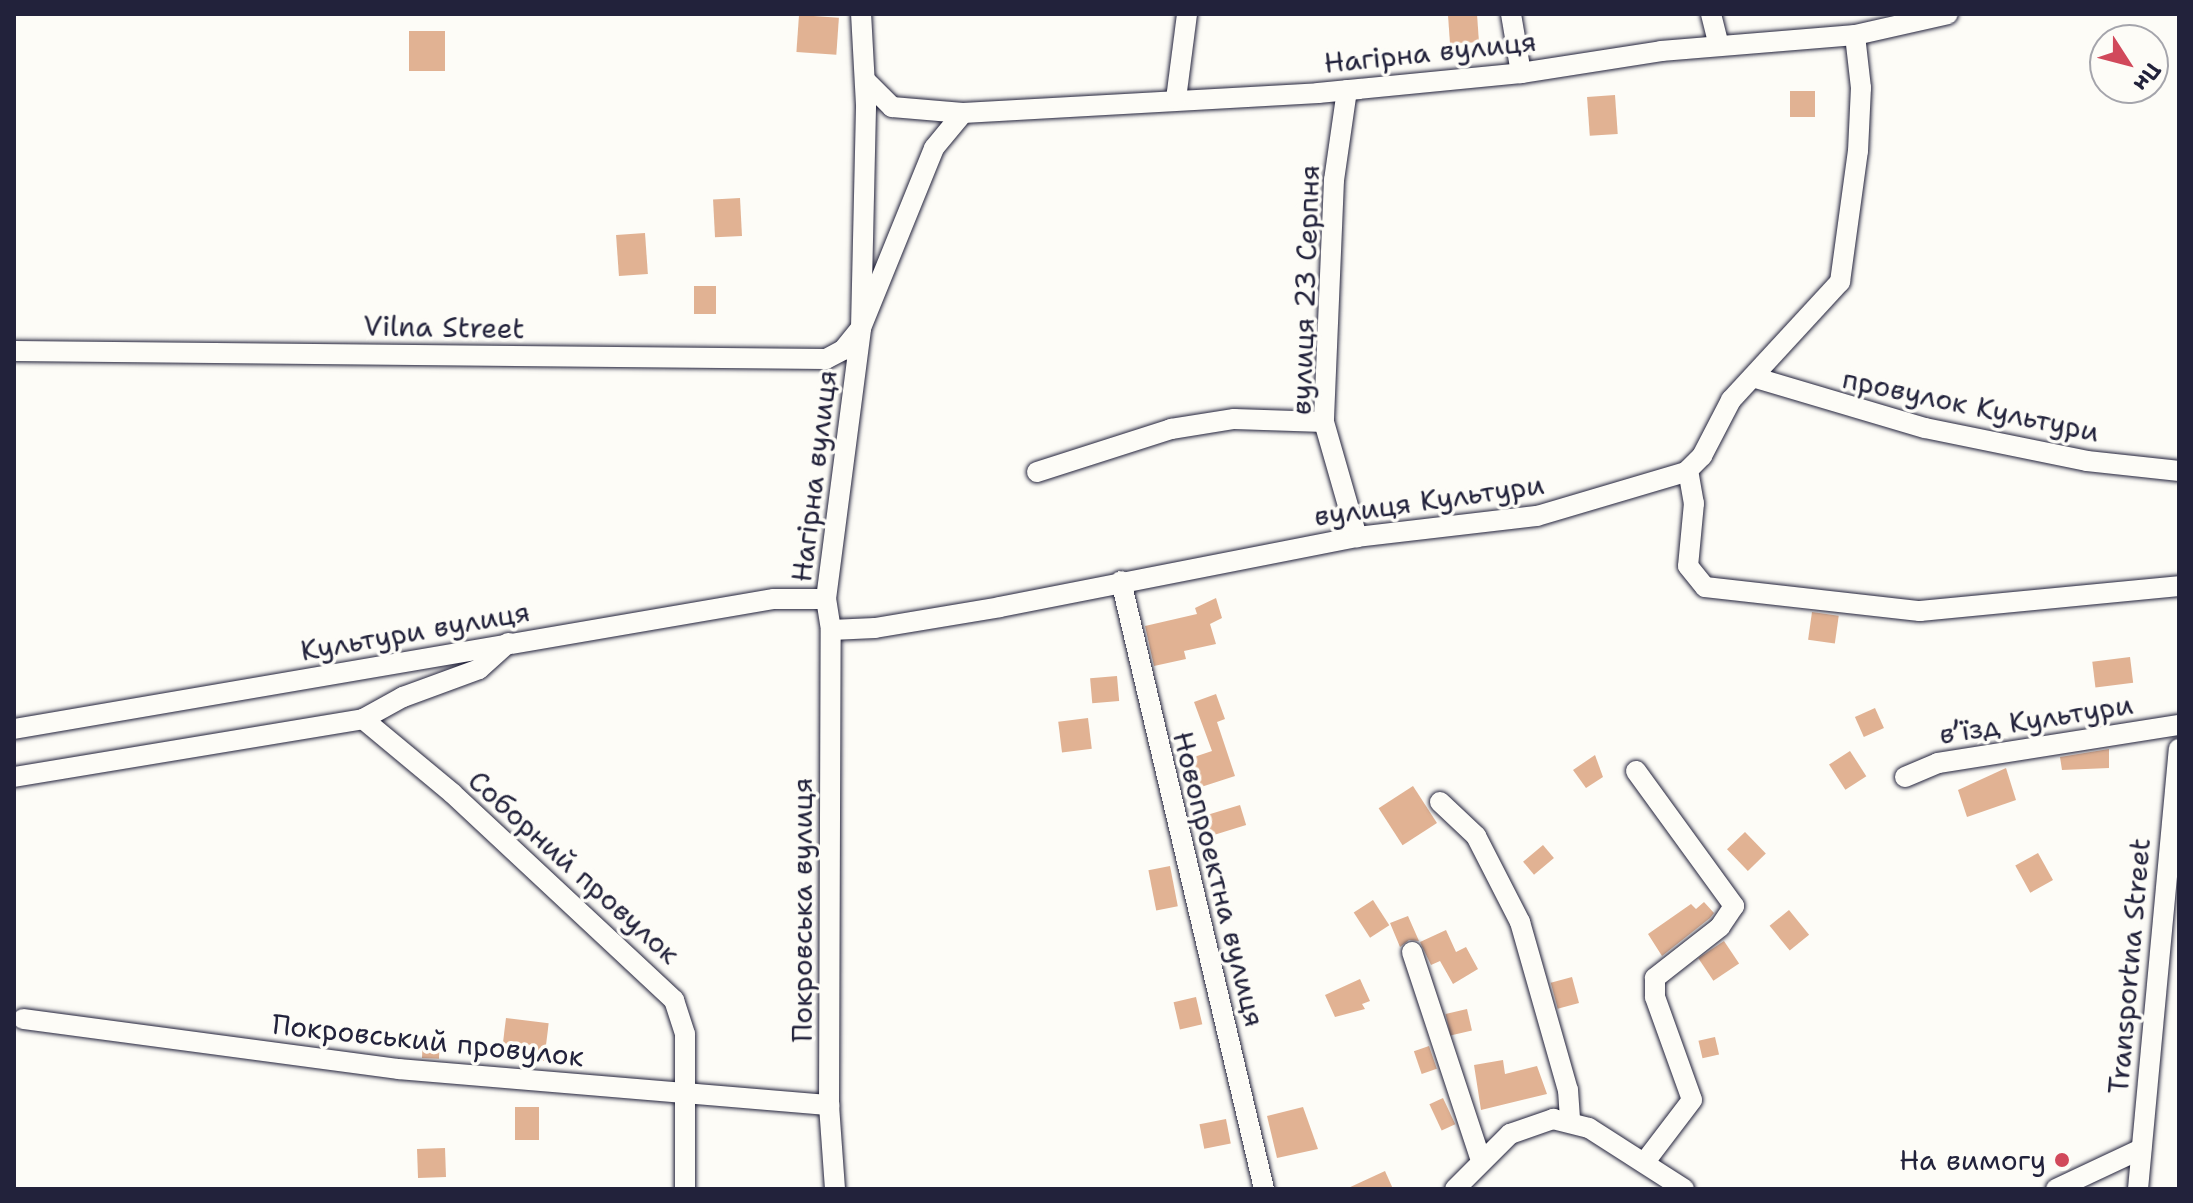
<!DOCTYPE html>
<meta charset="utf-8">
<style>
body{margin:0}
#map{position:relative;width:2193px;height:1203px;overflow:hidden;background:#fdfcf7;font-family:"Shantell Sans",sans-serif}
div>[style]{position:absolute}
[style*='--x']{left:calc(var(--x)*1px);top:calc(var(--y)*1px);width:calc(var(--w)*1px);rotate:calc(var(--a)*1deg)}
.building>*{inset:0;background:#e1b293;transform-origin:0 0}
.roads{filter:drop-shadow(0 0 2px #22223b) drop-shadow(0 0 2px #22223b)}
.minor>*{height:20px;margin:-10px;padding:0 10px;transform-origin:10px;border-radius:10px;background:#fdfcf7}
.dots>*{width:22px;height:22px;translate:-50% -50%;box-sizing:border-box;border:4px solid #fdfcf7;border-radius:50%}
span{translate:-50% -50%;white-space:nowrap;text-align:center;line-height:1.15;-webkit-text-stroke:7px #fdfcf7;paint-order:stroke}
.street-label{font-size:28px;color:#22223b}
.poi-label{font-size:28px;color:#22223b}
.right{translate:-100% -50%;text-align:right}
.frame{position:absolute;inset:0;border:16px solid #22223b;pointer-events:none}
.north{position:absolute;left:2089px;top:24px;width:80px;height:80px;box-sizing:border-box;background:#fdfcf7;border:2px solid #a5a5ac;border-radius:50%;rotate:126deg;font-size:22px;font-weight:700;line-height:32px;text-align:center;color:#22223b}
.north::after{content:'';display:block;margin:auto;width:28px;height:36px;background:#d1495b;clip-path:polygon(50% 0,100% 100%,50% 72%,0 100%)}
</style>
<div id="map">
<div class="building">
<i style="left:1477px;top:14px;width:28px;height:29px;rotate:86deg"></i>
<i style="left:799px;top:15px;width:40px;height:37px;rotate:4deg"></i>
<i style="left:409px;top:31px;width:36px;height:40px"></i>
<i style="left:1790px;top:91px;width:25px;height:26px"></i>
<i style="left:1615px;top:95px;width:39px;height:28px;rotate:86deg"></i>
<i style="left:740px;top:198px;width:38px;height:27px;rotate:87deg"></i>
<i style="left:645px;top:233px;width:41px;height:29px;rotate:86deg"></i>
<i style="left:716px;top:286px;width:28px;height:22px;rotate:90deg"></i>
<i style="clip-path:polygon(1216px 598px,1222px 618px,1210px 624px,1216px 644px,1184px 651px,1186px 659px,1154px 666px,1145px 626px,1197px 614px,1195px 608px)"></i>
<i style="left:1812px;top:612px;width:27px;height:28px;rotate:8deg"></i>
<i style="left:2130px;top:657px;width:26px;height:38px;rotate:83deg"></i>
<i style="left:1117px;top:676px;width:25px;height:27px;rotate:85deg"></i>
<i style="clip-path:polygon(1216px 694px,1225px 719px,1217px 722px,1235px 776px,1198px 788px,1188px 759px,1212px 751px,1194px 702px)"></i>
<i style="left:1875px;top:708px;width:22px;height:22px;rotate:66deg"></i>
<i style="left:1088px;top:718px;width:31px;height:30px;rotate:83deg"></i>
<i style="clip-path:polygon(2109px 749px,2109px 768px,2062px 770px,2060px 757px)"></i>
<i style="left:1850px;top:751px;width:30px;height:25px;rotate:57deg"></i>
<i style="clip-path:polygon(1595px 755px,1603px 777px,1586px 788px,1573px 770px)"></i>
<i style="clip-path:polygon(2006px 768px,2016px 800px,1967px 817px,1958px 790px)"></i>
<i style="left:1413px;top:786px;width:44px;height:41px;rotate:57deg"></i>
<i style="left:1240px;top:805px;width:21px;height:38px;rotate:73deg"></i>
<i style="left:1745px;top:832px;width:30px;height:25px;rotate:46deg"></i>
<i style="left:1543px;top:845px;width:17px;height:26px;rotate:50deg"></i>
<i style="left:2038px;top:853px;width:31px;height:26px;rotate:61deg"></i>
<i style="left:1170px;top:866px;width:41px;height:22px;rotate:79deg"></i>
<i style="left:1373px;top:900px;width:30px;height:23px;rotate:57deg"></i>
<i style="clip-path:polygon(1704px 902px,1714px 913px,1710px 918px,1662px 956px,1648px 934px,1691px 904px,1696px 909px)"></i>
<i style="left:1789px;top:910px;width:32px;height:25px;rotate:51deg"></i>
<i style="clip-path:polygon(1408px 916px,1419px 941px,1409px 940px,1400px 947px,1390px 923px)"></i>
<i style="clip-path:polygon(1446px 930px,1456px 952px,1466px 947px,1478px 969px,1453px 984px,1440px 961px,1431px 965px,1420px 942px)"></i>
<i style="left:1724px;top:941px;width:27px;height:31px;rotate:56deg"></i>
<i style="left:1572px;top:977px;width:27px;height:22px;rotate:75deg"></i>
<i style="clip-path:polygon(1360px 979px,1370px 1001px,1362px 1004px,1365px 1009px,1335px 1017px,1325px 995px)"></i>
<i style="left:1196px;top:997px;width:28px;height:23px;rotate:77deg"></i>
<i style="left:1467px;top:1009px;width:22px;height:22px;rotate:77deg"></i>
<i style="left:506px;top:1018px;width:43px;height:38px;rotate:7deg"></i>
<i style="left:1715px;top:1037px;width:18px;height:17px;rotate:77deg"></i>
<i style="left:423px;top:1038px;width:17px;height:20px;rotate:3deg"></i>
<i style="left:1429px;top:1046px;width:24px;height:16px;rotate:71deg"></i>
<i style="clip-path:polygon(1503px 1060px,1505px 1074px,1537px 1066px,1547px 1094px,1481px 1110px,1474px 1065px)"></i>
<i style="left:1443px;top:1098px;width:29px;height:15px;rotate:65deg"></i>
<i style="left:515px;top:1107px;width:24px;height:33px"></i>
<i style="clip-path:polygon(1303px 1107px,1318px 1149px,1277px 1158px,1267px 1116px)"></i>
<i style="left:1226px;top:1119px;width:25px;height:27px;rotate:79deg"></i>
<i style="left:445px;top:1148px;width:29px;height:28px;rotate:88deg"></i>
<i style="clip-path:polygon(1385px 1171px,1393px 1189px,1346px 1189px)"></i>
</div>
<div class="roads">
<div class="minor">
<i style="--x:1511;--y:14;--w:60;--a:80.4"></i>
<i style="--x:1711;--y:14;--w:32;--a:76"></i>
<i style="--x:866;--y:81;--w:37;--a:45"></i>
<i style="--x:892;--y:107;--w:71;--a:4.8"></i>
<i style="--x:963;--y:113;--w:356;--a:-3.2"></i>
<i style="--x:1318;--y:93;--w:204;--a:-5.6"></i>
<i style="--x:1521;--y:73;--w:142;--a:-8.9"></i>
<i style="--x:1661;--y:51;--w:195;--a:-4.7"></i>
<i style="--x:1855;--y:35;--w:95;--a:-12.7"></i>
<i style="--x:1347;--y:90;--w:91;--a:98.2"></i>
<i style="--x:1334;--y:180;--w:242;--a:92.4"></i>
<i style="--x:1324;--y:422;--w:120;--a:74"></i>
<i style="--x:1176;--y:99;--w:86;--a:-82.6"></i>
<i style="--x:14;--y:351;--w:812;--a:0.56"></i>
<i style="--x:826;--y:359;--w:19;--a:-28"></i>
<i style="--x:843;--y:350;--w:28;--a:-51"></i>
<i style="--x:861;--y:328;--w:194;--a:-67.9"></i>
<i style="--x:934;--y:148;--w:45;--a:-50.4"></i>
<i style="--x:1756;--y:378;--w:176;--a:16.5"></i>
<i style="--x:1925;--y:428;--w:165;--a:11.5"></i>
<i style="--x:2087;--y:461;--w:93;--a:6.2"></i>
<i style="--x:1688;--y:470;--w:34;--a:80"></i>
<i style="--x:1694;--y:503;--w:63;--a:95.4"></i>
<i style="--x:1688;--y:566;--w:27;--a:51"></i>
<i style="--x:1705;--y:587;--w:216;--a:6.4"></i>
<i style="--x:1920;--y:611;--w:260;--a:-5.5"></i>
<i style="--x:1037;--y:472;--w:141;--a:-17.8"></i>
<i style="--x:1171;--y:429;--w:64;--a:-9"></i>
<i style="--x:1234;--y:419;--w:90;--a:1.9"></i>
<i style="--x:1121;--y:581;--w:625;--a:76.76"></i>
<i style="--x:831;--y:630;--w:44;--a:-2.6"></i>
<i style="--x:875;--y:628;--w:127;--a:-9.5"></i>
<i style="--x:1000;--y:607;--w:364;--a:-11.1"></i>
<i style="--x:1357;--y:537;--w:181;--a:-6.7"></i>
<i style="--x:1537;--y:516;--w:155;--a:-16.5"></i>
<i style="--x:1686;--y:472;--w:23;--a:-45"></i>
<i style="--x:1702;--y:456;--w:63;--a:-62.6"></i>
<i style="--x:1731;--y:400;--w:161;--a:-47.3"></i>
<i style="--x:1840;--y:282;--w:132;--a:-82.2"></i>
<i style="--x:1858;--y:151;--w:63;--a:-87.3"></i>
<i style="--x:1861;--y:88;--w:53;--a:-96.5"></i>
<i style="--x:363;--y:719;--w:116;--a:39.7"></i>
<i style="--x:452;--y:793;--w:304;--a:43"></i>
<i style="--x:674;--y:1000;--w:36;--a:72"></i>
<i style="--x:685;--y:1034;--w:155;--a:90"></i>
<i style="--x:14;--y:729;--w:771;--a:-9.71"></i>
<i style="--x:774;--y:599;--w:52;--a:0"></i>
<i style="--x:1636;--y:771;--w:167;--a:54"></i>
<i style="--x:1734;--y:906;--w:25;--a:124"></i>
<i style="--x:1720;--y:927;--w:83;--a:141.9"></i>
<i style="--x:1655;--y:978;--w:19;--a:90"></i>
<i style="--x:1655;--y:997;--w:109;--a:70.2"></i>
<i style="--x:1692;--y:1100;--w:79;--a:127.3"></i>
<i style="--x:14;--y:777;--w:354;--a:-9.4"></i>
<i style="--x:363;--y:719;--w:46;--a:-28.8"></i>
<i style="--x:403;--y:697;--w:81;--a:-20.2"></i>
<i style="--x:479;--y:669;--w:39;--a:-42"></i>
<i style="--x:1905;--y:777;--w:36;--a:-23"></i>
<i style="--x:1938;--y:763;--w:244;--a:-9"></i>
<i style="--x:1440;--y:802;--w:50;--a:43.4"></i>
<i style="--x:1476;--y:836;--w:97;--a:62.9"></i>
<i style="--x:1520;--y:922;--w:175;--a:74.1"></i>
<i style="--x:1568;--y:1090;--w:32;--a:86"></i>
<i style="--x:1412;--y:952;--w:220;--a:71.7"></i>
<i style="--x:23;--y:1019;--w:379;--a:7.6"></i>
<i style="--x:399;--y:1069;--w:432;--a:4.8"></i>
<i style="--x:835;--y:1189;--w:84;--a:-94.1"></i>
<i style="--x:829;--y:1105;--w:475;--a:-89.8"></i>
<i style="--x:831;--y:630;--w:31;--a:-99"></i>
<i style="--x:826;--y:599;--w:273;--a:-82.6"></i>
<i style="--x:861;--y:328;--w:223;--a:-88.7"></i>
<i style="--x:866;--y:105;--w:91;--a:-93.1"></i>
<i style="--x:1455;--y:1189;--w:78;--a:-45"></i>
<i style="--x:1510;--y:1134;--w:46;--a:-19.2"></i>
<i style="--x:1553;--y:1119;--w:37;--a:14"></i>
<i style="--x:1589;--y:1128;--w:113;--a:32.7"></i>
<i style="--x:2056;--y:1189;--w:94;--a:-25.2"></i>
<i style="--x:2138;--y:1189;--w:442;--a:-84.7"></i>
</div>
</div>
<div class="dots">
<i style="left:2062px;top:1160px;background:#d1495b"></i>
</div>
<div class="street-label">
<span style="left:1430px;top:52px;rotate:-6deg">Нагірна вулиця</span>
<span style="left:1305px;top:290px;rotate:-88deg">вулиця 23 Серпня</span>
<span style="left:444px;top:327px;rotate:1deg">Vilna Street</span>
<span style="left:1971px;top:405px;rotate:12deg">провулок Культури</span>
<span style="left:814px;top:476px;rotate:-83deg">Нагірна вулиця</span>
<span style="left:1429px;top:500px;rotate:-8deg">вулиця Культури</span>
<span style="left:415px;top:631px;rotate:-10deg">Культури вулиця</span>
<span style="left:2036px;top:719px;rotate:-9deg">в’їзд Культури</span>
<span style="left:574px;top:867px;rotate:42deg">Соборний провулок</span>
<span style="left:1219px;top:879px;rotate:76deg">Новопроектна вулиця</span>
<span style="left:802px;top:910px;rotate:-90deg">Покровська вулиця</span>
<span style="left:2129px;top:966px;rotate:-85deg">Transportna Street</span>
<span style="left:428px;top:1040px;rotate:6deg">Покровський провулок</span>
</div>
<div class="poi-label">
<span class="right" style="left:2046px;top:1160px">На вимогу</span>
</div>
<div class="frame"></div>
<div class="north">Пн</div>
</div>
